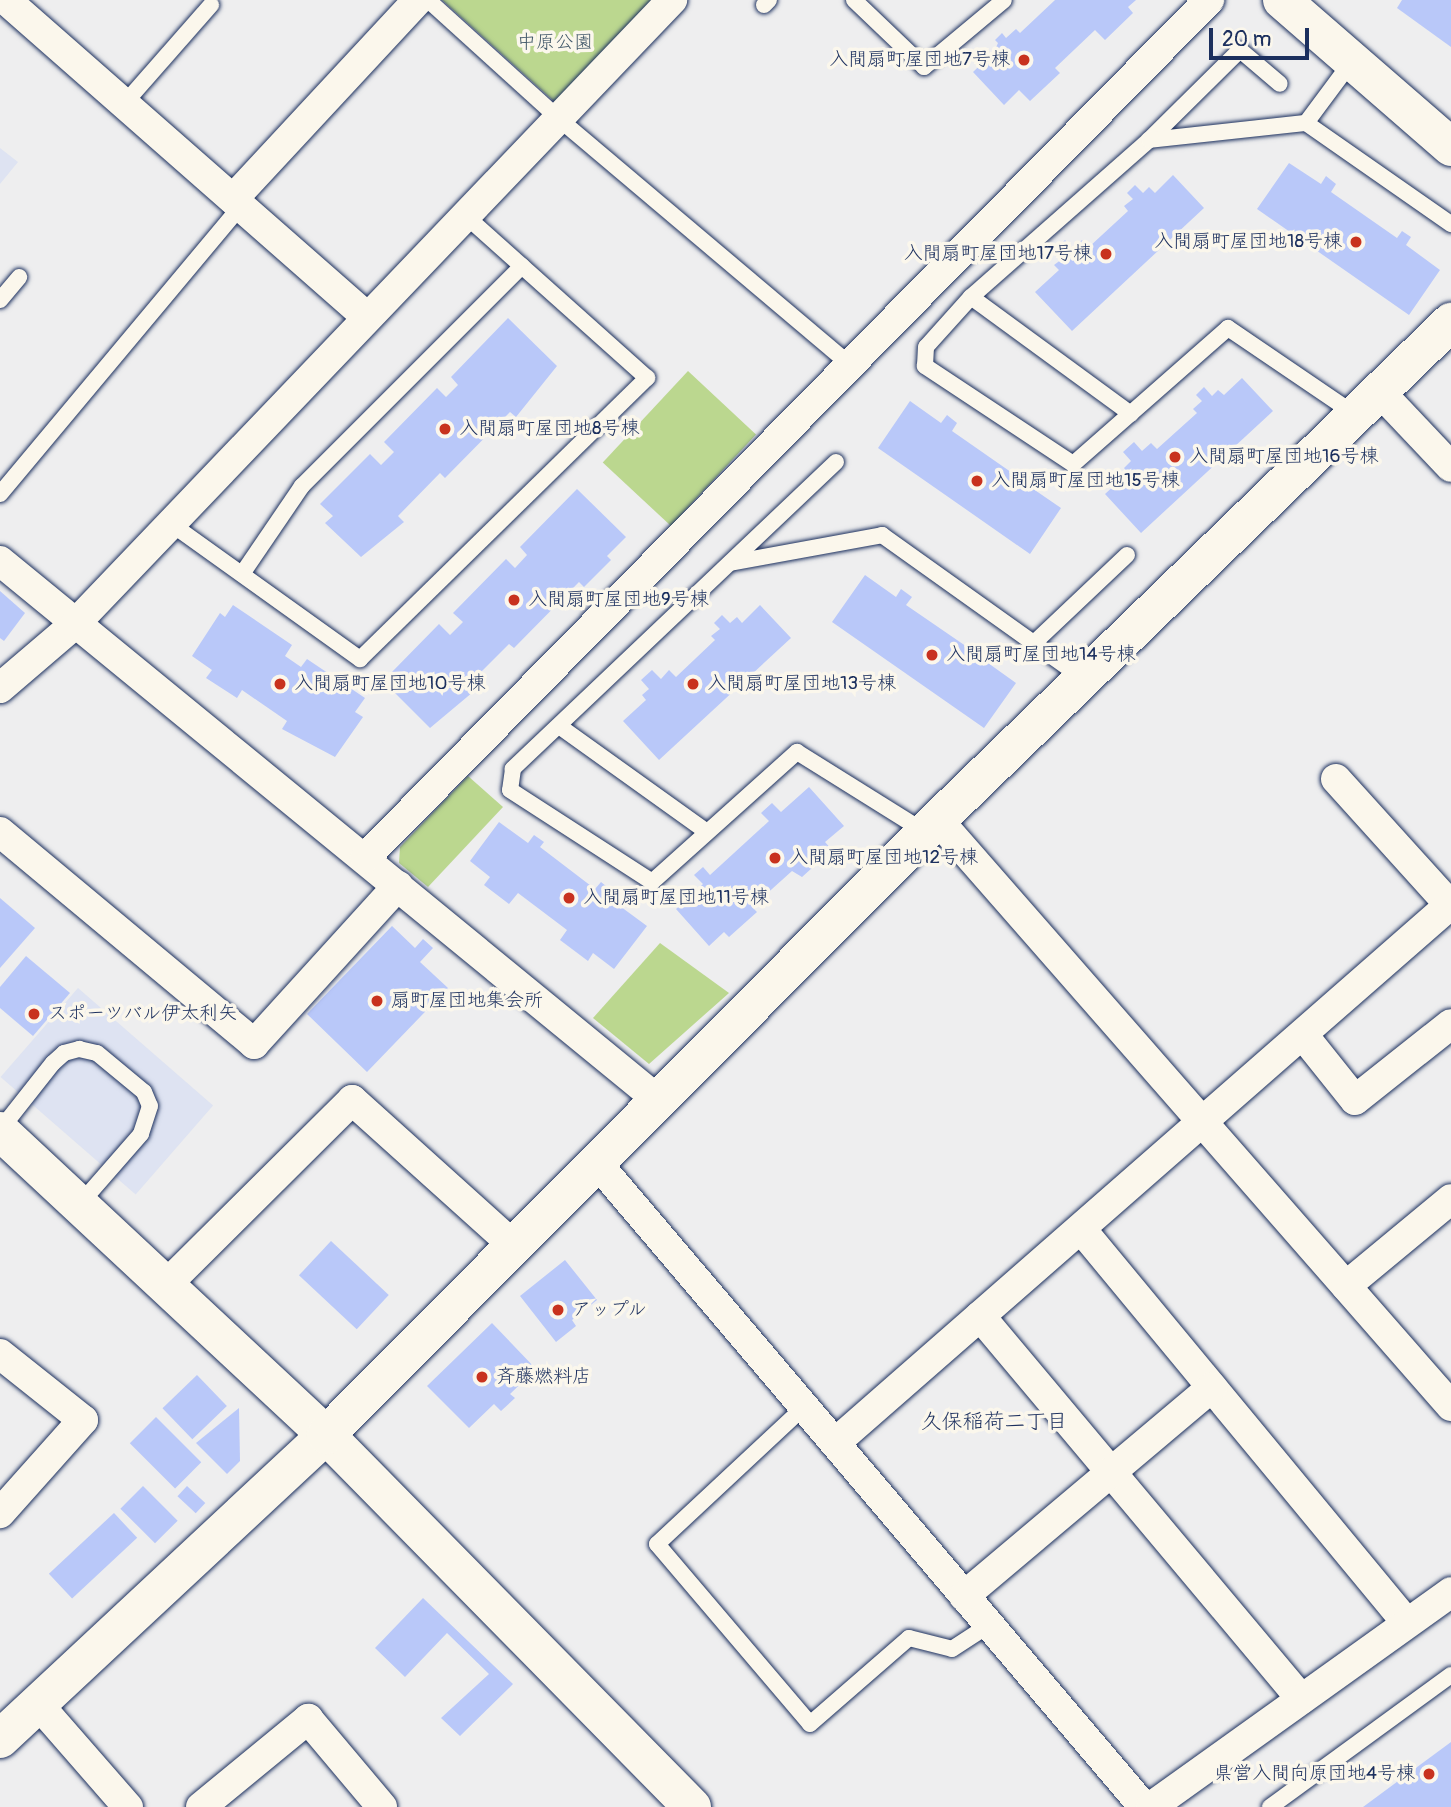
<!DOCTYPE html>
<meta charset="utf-8">
<style>
body{margin:0}
#map{position:relative;width:1451px;height:1807px;overflow:hidden;background:#eeeeef;font-family:Pangolin,"Klee One",sans-serif}
div>[style]{position:absolute}
[style*='--x']{left:calc(var(--x)*1px);top:calc(var(--y)*1px);width:calc(var(--w)*1px);rotate:calc(var(--a)*1deg)}
.built>*{inset:0;background:#dee3f2;transform-origin:0 0}
.green>*{inset:0;background:#bbd78f;transform-origin:0 0}
.building>*{inset:0;background:#b9c8f9;transform-origin:0 0}
.roads{filter:drop-shadow(0 0 2px #1b2f5e) drop-shadow(0 0 2px #1b2f5e)}
.lane>*{height:16px;margin:-8px;padding:0 8px;transform-origin:8px;border-radius:8px;background:#fbf7ec}
.street>*{height:30px;margin:-15px;padding:0 15px;transform-origin:15px;border-radius:15px;background:#fbf7ec}
.secondary>*{height:38px;margin:-19px;padding:0 19px;transform-origin:19px;border-radius:19px;background:#fbf7ec}
.dots>*{width:19px;height:19px;translate:-50% -50%;box-sizing:border-box;border:4px solid #fbf7ec;border-radius:50%}
span{translate:-50% -50%;white-space:nowrap;text-align:center;line-height:1.15;-webkit-text-stroke:7px #fbf7ec;paint-order:stroke}
.park-label{font-size:19px;color:#43596a}
.poi-label{font-size:19px;color:#1b2f5e}
.right{translate:-100% -50%;text-align:right}
.left{translate:0 -50%;text-align:left}
.neighbourhood-label{font-size:21px;color:#1b2f5e}
.scale{position:absolute;left:1209px;top:28px;width:100px;height:32px;box-sizing:border-box;border:4px solid #1b2f5e;border-top:0;padding-left:9px;font-size:21px;line-height:24px;white-space:nowrap;color:#1b2f5e;-webkit-text-stroke:5px #fbf7ec;paint-order:stroke}
</style>
<div id="map">
<div class="built">
<i style="clip-path:polygon(0 148px,18px 162px,0 184px)"></i>
<i style="left:78px;top:988px;width:179px;height:118px;rotate:41deg"></i>
</div>
<div class="green">
<i style="clip-path:polygon(442px 0,657px 0,558px 105px)"></i>
<i style="left:688px;top:371px;width:93px;height:125px;rotate:43deg"></i>
<i style="clip-path:polygon(468px 776px,503px 807px,428px 887px,399px 863px,400px 847px)"></i>
<i style="clip-path:polygon(660px 943px,729px 993px,649px 1064px,593px 1018px)"></i>
</div>
<div class="building">
<i style="clip-path:polygon(1055px 0,1136px 0,1128px 7px,1133px 13px,1105px 40px,1095px 30px,1055px 68px,1060px 73px,1030px 101px,1019px 90px,1004px 105px,973px 72px,994px 52px,998px 43px,995px 40px,1002px 33px,1006px 38px,1016px 29px,1020px 33px)"></i>
<i style="clip-path:polygon(1402px 0,1451px 0,1451px 47px,1397px 8px)"></i>
<i style="clip-path:polygon(1289px 163px,1321px 184px,1326px 176px,1336px 184px,1331px 192px,1397px 238px,1402px 231px,1411px 237px,1406px 245px,1440px 270px,1409px 315px,1257px 209px)"></i>
<i style="clip-path:polygon(1173px 175px,1204px 208px,1072px 331px,1035px 292px,1059px 270px,1054px 265px,1062px 259px,1054px 250px,1065px 240px,1073px 249px,1082px 240px,1089px 247px,1128px 211px,1124px 206px,1133px 199px,1127px 193px,1135px 185px,1143px 193px,1149px 187px,1155px 193px)"></i>
<i style="clip-path:polygon(508px 318px,557px 366px,516px 417px,510px 412px,445px 478px,440px 473px,398px 516px,404px 522px,361px 557px,325px 523px,333px 516px,320px 504px,370px 454px,381px 465px,394px 452px,384px 442px,437px 388px,446px 397px,458px 385px,451px 377px)"></i>
<i style="clip-path:polygon(1242px 378px,1273px 411px,1141px 533px,1105px 494px,1128px 473px,1124px 468px,1131px 461px,1123px 452px,1134px 442px,1142px 451px,1151px 443px,1157px 449px,1197px 413px,1193px 409px,1202px 401px,1196px 395px,1204px 387px,1212px 396px,1218px 390px,1224px 395px)"></i>
<i style="clip-path:polygon(910px 401px,941px 423px,947px 415px,957px 423px,952px 431px,1018px 477px,1023px 470px,1032px 477px,1026px 484px,1061px 508px,1030px 554px,878px 448px)"></i>
<i style="clip-path:polygon(577px 489px,626px 537px,607px 556px,611px 560px,584px 587px,579px 582px,514px 648px,509px 644px,467px 686px,473px 692px,430px 728px,395px 693px,402px 686px,390px 674px,439px 624px,450px 635px,463px 622px,453px 613px,506px 559px,515px 568px,527px 555px,520px 547px)"></i>
<i style="clip-path:polygon(865px 575px,896px 597px,901px 589px,912px 597px,906px 605px,973px 651px,978px 645px,987px 651px,981px 658px,1016px 683px,984px 728px,832px 622px)"></i>
<i style="clip-path:polygon(0 591px,25px 613px,4px 641px,0 638px)"></i>
<i style="clip-path:polygon(233px 605px,292px 645px,285px 656px,301px 667px,307px 659px,365px 698px,355px 712px,363px 717px,335px 757px,282px 729px,287px 721px,242px 690px,237px 698px,206px 678px,212px 670px,192px 656px,220px 613px,225px 617px)"></i>
<i style="clip-path:polygon(760px 605px,791px 638px,659px 760px,623px 721px,646px 700px,642px 695px,649px 689px,641px 680px,652px 670px,661px 679px,669px 670px,676px 677px,715px 640px,711px 636px,720px 629px,714px 623px,722px 615px,730px 623px,737px 617px,742px 623px)"></i>
<i style="clip-path:polygon(809px 787px,844px 826px,825px 842px,832px 850px,802px 877px,792px 871px,752px 907px,757px 912px,729px 937px,724px 932px,709px 946px,676px 909px,703px 884px,694px 875px,703px 867px,710px 875px,769px 821px,761px 813px,772px 803px,781px 812px)"></i>
<i style="clip-path:polygon(499px 822px,528px 843px,534px 835px,544px 842px,540px 847px,595px 889px,601px 882px,617px 895px,613px 901px,647px 926px,614px 969px,593px 953px,588px 961px,560px 940px,567px 930px,518px 893px,509px 904px,484px 885px,490px 877px,470px 861px)"></i>
<i style="clip-path:polygon(0 898px,35px 928px,0 968px)"></i>
<i style="clip-path:polygon(392px 926px,415px 948px,423px 939px,433px 948px,420px 962px,448px 988px,367px 1072px,307px 1014px)"></i>
<i style="clip-path:polygon(26px 956px,70px 993px,33px 1036px,0 1008px,0 987px)"></i>
<i style="left:331px;top:1241px;width:79px;height:47px;rotate:43deg"></i>
<i style="clip-path:polygon(565px 1260px,597px 1300px,572px 1320px,576px 1326px,556px 1342px,520px 1296px)"></i>
<i style="clip-path:polygon(492px 1323px,536px 1369px,510px 1394px,515px 1398px,501px 1411px,494px 1404px,469px 1428px,427px 1386px)"></i>
<i style="left:197px;top:1375px;width:43px;height:48px;rotate:46deg"></i>
<i style="clip-path:polygon(239px 1408px,240px 1461px,227px 1474px,196px 1443px)"></i>
<i style="left:156px;top:1417px;width:64px;height:37px;rotate:45deg"></i>
<i style="left:143px;top:1486px;width:49px;height:32px;rotate:45deg"></i>
<i style="left:187px;top:1486px;width:25px;height:14px;rotate:43deg"></i>
<i style="left:114px;top:1513px;width:34px;height:89px;rotate:47deg"></i>
<i style="clip-path:polygon(423px 1598px,513px 1684px,460px 1736px,441px 1718px,489px 1674px,447px 1633px,405px 1677px,375px 1648px)"></i>
<i style="clip-path:polygon(1451px 1742px,1451px 1807px,1363px 1807px)"></i>
</div>
<div class="roads">
<div class="lane">
<i style="--x:428;--y:0;--w:176;--a:42.2"></i>
<i style="--x:558;--y:118;--w:380;--a:40.2"></i>
<i style="--x:854;--y:0;--w:97;--a:43.7"></i>
<i style="--x:924;--y:67;--w:104;--a:-39.9"></i>
<i style="--x:764;--y:5;--w:7;--a:-45"></i>
<i style="--x:124;--y:104;--w:132;--a:-48.7"></i>
<i style="--x:1306;--y:123;--w:77;--a:-53.4"></i>
<i style="--x:1149;--y:140;--w:128;--a:-44.7"></i>
<i style="--x:1240;--y:50;--w:52;--a:40.4"></i>
<i style="--x:971;--y:297;--w:198;--a:36.2"></i>
<i style="--x:0;--y:300;--w:30;--a:-50"></i>
<i style="--x:1356;--y:415;--w:155;--a:-145.8"></i>
<i style="--x:1228;--y:328;--w:206;--a:138.7"></i>
<i style="--x:1073;--y:464;--w:178;--a:-146.5"></i>
<i style="--x:925;--y:366;--w:19;--a:-87"></i>
<i style="--x:926;--y:347;--w:67;--a:-48"></i>
<i style="--x:971;--y:297;--w:237;--a:-41.4"></i>
<i style="--x:1149;--y:140;--w:158;--a:-6.2"></i>
<i style="--x:1306;--y:123;--w:177;--a:34.9"></i>
<i style="--x:836;--y:462;--w:446;--a:136.5"></i>
<i style="--x:513;--y:769;--w:21;--a:98"></i>
<i style="--x:510;--y:790;--w:169;--a:32.9"></i>
<i style="--x:652;--y:882;--w:195;--a:-41.9"></i>
<i style="--x:797;--y:752;--w:151;--a:32"></i>
<i style="--x:0;--y:494;--w:376;--a:-50.1"></i>
<i style="--x:170;--y:523;--w:234;--a:35.6"></i>
<i style="--x:360;--y:659;--w:402;--a:-44.4"></i>
<i style="--x:647;--y:378;--w:244;--a:-138.2"></i>
<i style="--x:730;--y:563;--w:155;--a:-10.4"></i>
<i style="--x:882;--y:535;--w:248;--a:35.5"></i>
<i style="--x:242;--y:574;--w:107;--a:-55.7"></i>
<i style="--x:302;--y:486;--w:311;--a:-45"></i>
<i style="--x:1034;--y:643;--w:128;--a:-43.4"></i>
<i style="--x:559;--y:726;--w:182;--a:35.6"></i>
<i style="--x:0;--y:1130;--w:85;--a:-51.7"></i>
<i style="--x:53;--y:1063;--w:15;--a:-42"></i>
<i style="--x:64;--y:1053;--w:16;--a:-15"></i>
<i style="--x:79;--y:1049;--w:18;--a:13"></i>
<i style="--x:97;--y:1053;--w:61;--a:39.7"></i>
<i style="--x:144;--y:1092;--w:15;--a:67"></i>
<i style="--x:150;--y:1106;--w:29;--a:108"></i>
<i style="--x:141;--y:1134;--w:93;--a:131.1"></i>
<i style="--x:804;--y:1407;--w:201;--a:137"></i>
<i style="--x:657;--y:1544;--w:236;--a:49.6"></i>
<i style="--x:810;--y:1724;--w:131;--a:-41"></i>
<i style="--x:909;--y:1638;--w:44;--a:14.3"></i>
<i style="--x:952;--y:1649;--w:44;--a:-33"></i>
<i style="--x:1270;--y:1807;--w:224;--a:-36.1"></i>
</div>
<div class="street">
<i style="--x:6;--y:0;--w:479;--a:41.3"></i>
<i style="--x:233;--y:199;--w:272;--a:-47.1"></i>
<i style="--x:1380;--y:392;--w:103;--a:46.6"></i>
<i style="--x:0;--y:561;--w:851;--a:39.32"></i>
<i style="--x:0;--y:688;--w:99;--a:-40.5"></i>
<i style="--x:75;--y:624;--w:864;--a:-46.27"></i>
<i style="--x:1336;--y:779;--w:170;--a:47.9"></i>
<i style="--x:938;--y:820;--w:779;--a:48.8"></i>
<i style="--x:0;--y:832;--w:331;--a:39.8"></i>
<i style="--x:254;--y:1044;--w:214;--a:-47.7"></i>
<i style="--x:365;--y:858;--w:1204;--a:-45.47"></i>
<i style="--x:1303;--y:1035;--w:83;--a:51.3"></i>
<i style="--x:1355;--y:1100;--w:122;--a:-38.4"></i>
<i style="--x:597;--y:1163;--w:845;--a:49.66"></i>
<i style="--x:1081;--y:1229;--w:511;--a:50.4"></i>
<i style="--x:167;--y:1284;--w:261;--a:-44.8"></i>
<i style="--x:352;--y:1100;--w:218;--a:42"></i>
<i style="--x:1346;--y:1286;--w:136;--a:-39.6"></i>
<i style="--x:980;--y:1316;--w:500;--a:50"></i>
<i style="--x:0;--y:1354;--w:106;--a:38.5"></i>
<i style="--x:83;--y:1420;--w:125;--a:131.7"></i>
<i style="--x:835;--y:1443;--w:819;--a:-41.19"></i>
<i style="--x:964;--y:1596;--w:324;--a:-40.1"></i>
<i style="--x:38;--y:1704;--w:137;--a:48.9"></i>
<i style="--x:201;--y:1807;--w:139;--a:-39.4"></i>
<i style="--x:308;--y:1719;--w:115;--a:49.9"></i>
<i style="--x:1151;--y:1807;--w:369;--a:-35.6"></i>
</div>
<div class="secondary">
<i style="--x:1282;--y:0;--w:224;--a:41"></i>
<i style="--x:0;--y:1131;--w:446;--a:43"></i>
<i style="--x:326;--y:1435;--w:522;--a:45.47"></i>
<i style="--x:0;--y:1739;--w:446;--a:-43"></i>
<i style="--x:326;--y:1435;--w:850;--a:-45.19"></i>
<i style="--x:925;--y:832;--w:733;--a:-44.12"></i>
</div>
</div>
<div class="dots">
<i style="left:1024px;top:60px;background:#c8321e"></i>
<i style="left:1356px;top:242px;background:#c8321e"></i>
<i style="left:1106px;top:254px;background:#c8321e"></i>
<i style="left:445px;top:429px;background:#c8321e"></i>
<i style="left:1175px;top:457px;background:#c8321e"></i>
<i style="left:977px;top:481px;background:#c8321e"></i>
<i style="left:514px;top:600px;background:#c8321e"></i>
<i style="left:932px;top:655px;background:#c8321e"></i>
<i style="left:280px;top:684px;background:#c8321e"></i>
<i style="left:693px;top:684px;background:#c8321e"></i>
<i style="left:775px;top:858px;background:#c8321e"></i>
<i style="left:569px;top:898px;background:#c8321e"></i>
<i style="left:377px;top:1001px;background:#c8321e"></i>
<i style="left:34px;top:1014px;background:#c8321e"></i>
<i style="left:558px;top:1310px;background:#c8321e"></i>
<i style="left:482px;top:1377px;background:#c8321e"></i>
<i style="left:1429px;top:1774px;background:#c8321e"></i>
</div>
<div class="park-label">
<span style="left:555px;top:43px">中原公園</span>
</div>
<div class="poi-label">
<span class="right" style="left:1010px;top:60px">入間扇町屋団地7号棟</span>
<span class="right" style="left:1342px;top:242px">入間扇町屋団地18号棟</span>
<span class="right" style="left:1092px;top:254px">入間扇町屋団地17号棟</span>
<span class="left" style="left:459px;top:429px">入間扇町屋団地8号棟</span>
<span class="left" style="left:1189px;top:457px">入間扇町屋団地16号棟</span>
<span class="left" style="left:991px;top:481px">入間扇町屋団地15号棟</span>
<span class="left" style="left:528px;top:600px">入間扇町屋団地9号棟</span>
<span class="left" style="left:946px;top:655px">入間扇町屋団地14号棟</span>
<span class="left" style="left:294px;top:684px">入間扇町屋団地10号棟</span>
<span class="left" style="left:707px;top:684px">入間扇町屋団地13号棟</span>
<span class="left" style="left:789px;top:858px">入間扇町屋団地12号棟</span>
<span class="left" style="left:583px;top:898px">入間扇町屋団地11号棟</span>
<span class="left" style="left:391px;top:1001px">扇町屋団地集会所</span>
<span class="left" style="left:48px;top:1014px">スポーツバル伊太利矢</span>
<span class="left" style="left:572px;top:1310px">アップル</span>
<span class="left" style="left:496px;top:1377px">斉藤燃料店</span>
<span class="right" style="left:1415px;top:1774px">県営入間向原団地4号棟</span>
</div>
<div class="neighbourhood-label">
<span style="left:994px;top:1422px">久保稲荷二丁目</span>
</div>
<div class="scale">20 m</div>
</div>
